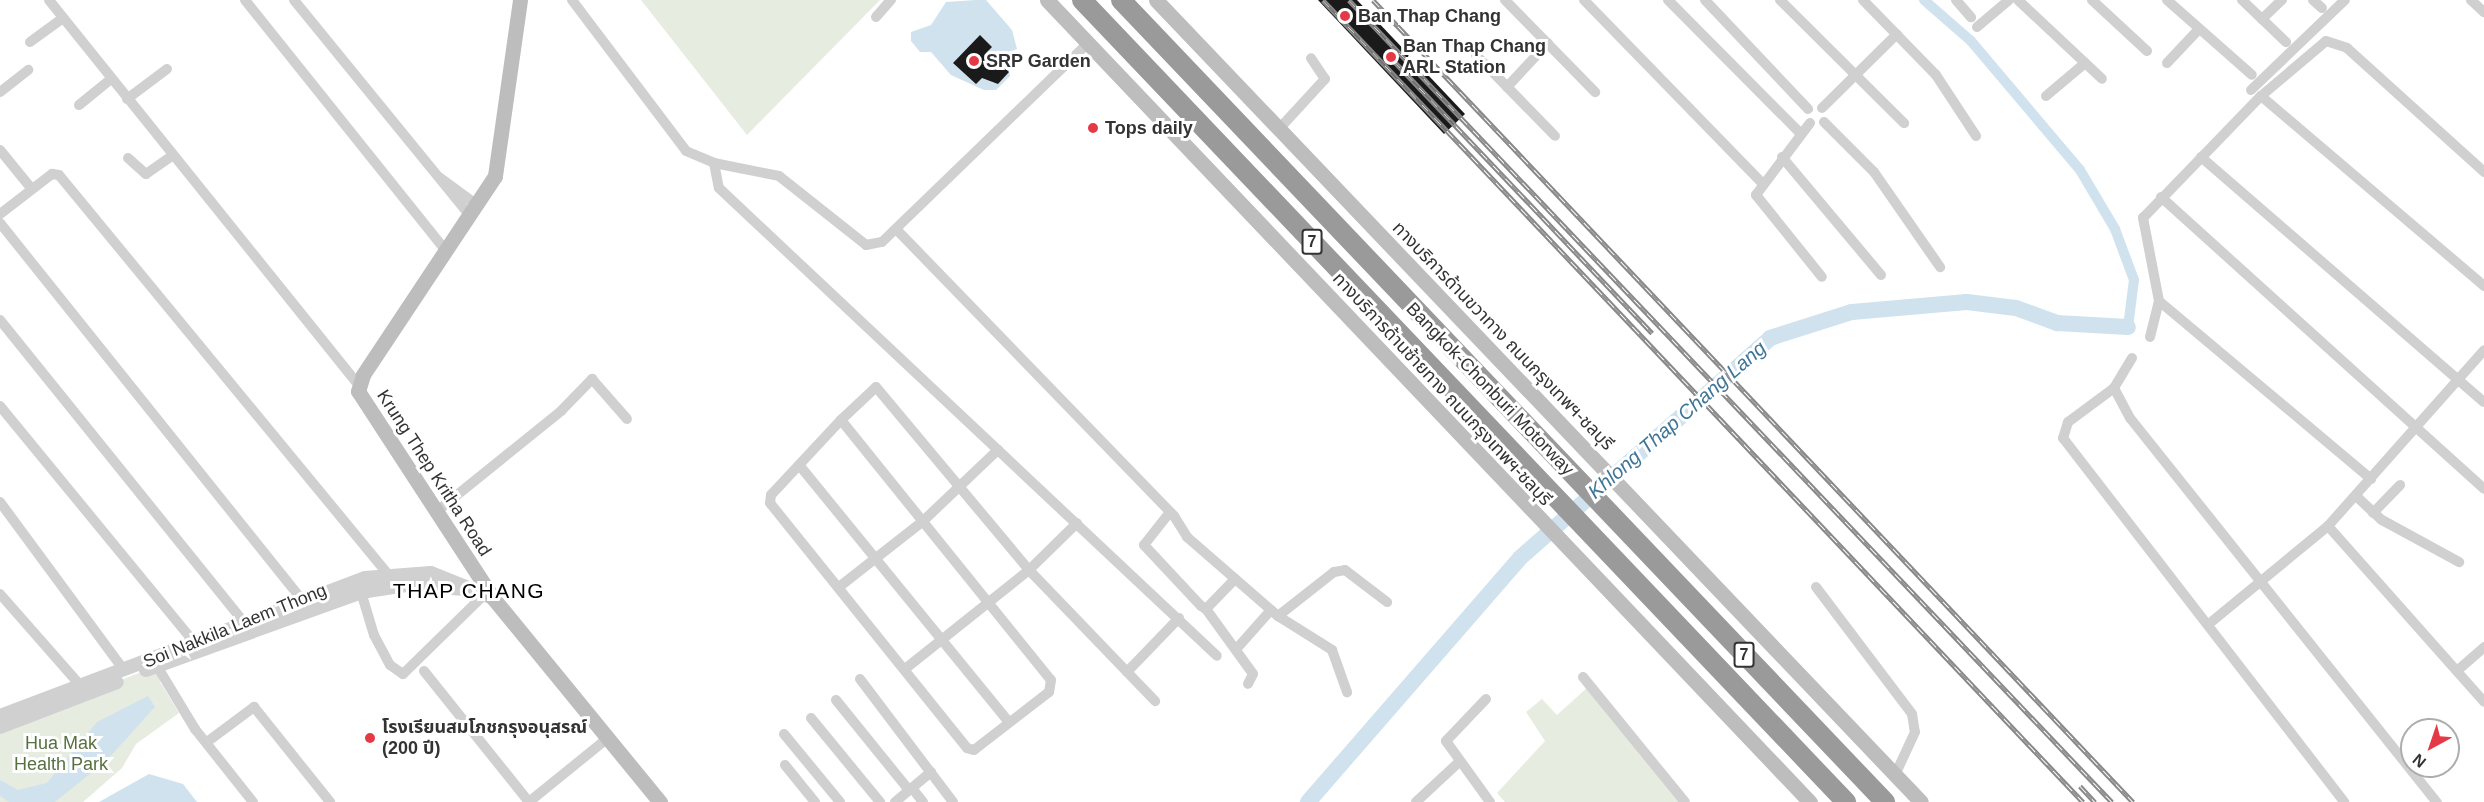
<!DOCTYPE html>
<meta charset="utf-8">
<style>
body{margin:0}
#map{position:relative;width:2484px;height:802px;overflow:hidden;background:#fff;font-family:Helvetica,"Noto Sans Thai",sans-serif}
div>[style]{position:absolute}
[style*='--x']{left:calc(var(--x)*1px);top:calc(var(--y)*1px);width:calc(var(--w)*1px);rotate:calc(var(--a)*1deg)}
.green>*{inset:0;background:#e6ecdf}
.water>*{inset:0;background:#cfe2ee}
.canal>*{height:10px;margin:-5px;padding:0 5px;transform-origin:5px;border-radius:5px;background:#cfe2ee}
.river>*{height:16px;margin:-8px;padding:0 8px;transform-origin:8px;border-radius:8px;background:#cfe2ee}
.building>*{inset:0;background:#1a1a1a}
.minor>*{height:10px;margin:-5px;padding:0 5px;transform-origin:5px;border-radius:5px;background:#d0d0d0}
.tertiary>*{height:14px;margin:-7px;padding:0 7px;transform-origin:7px;border-radius:7px;background:#d0d0d0}
.secondary>*{height:15px;margin:-7.5px;padding:0 7.5px;transform-origin:7.5px;border-radius:7.5px;background:#bdbdbd}
.motorway>*{height:20px;margin:-10px;padding:0 10px;transform-origin:10px;border-radius:10px;background:#9a9a9a}
.rail>*{height:5px;margin-top:-2.5px;transform-origin:0;background:repeating-linear-gradient(90deg,#fff 0 9px,#888 0 18px);box-sizing:border-box;border-block:2px solid #888}
.dots>*{width:16px;height:16px;translate:-50% -50%;box-sizing:border-box;border:3px solid #fff;border-radius:50%}
span{translate:-50% -50%;white-space:nowrap;text-align:center;line-height:1.15;-webkit-text-stroke:6px #fff;paint-order:stroke}
.shield-label span{padding:2px 4px;background:#fff;border:2px solid;border-radius:4px;-webkit-text-stroke-width:0}
.shield-label{font-size:16px;color:#333;font-weight:700}
.poi-label{font-size:18px;color:#333;font-weight:700}
.left{translate:0 -50%;text-align:left}
.street-label{font-size:18px;color:#333}
.park-label{font-size:18px;color:#56703f}
.water-label{font-size:20px;color:#3f7597;font-style:italic}
.quarter-label{font-size:21px;color:#000;letter-spacing:1.5px}
.north{position:absolute;left:2400px;top:718px;width:60px;height:60px;box-sizing:border-box;background:#fff;border:2px solid #adadad;border-radius:50%;rotate:220deg;font-size:16px;font-weight:700;line-height:24px;text-align:center;color:#333}
.north::after{content:'';display:block;margin:auto;width:21px;height:27px;background:#e63946;clip-path:polygon(50% 0,100% 100%,50% 72%,0 100%)}
</style>
<div id="map">
<div class="green">
<i style="clip-path:polygon(641px 0,880px 0,747px 135px)"></i>
<i style="clip-path:polygon(157px 666px,160px 682px,179px 713px,136px 744px,122px 768px,83px 802px,0 802px,0 727px)"></i>
<i style="clip-path:polygon(1588px 687px,1682px 802px,1505px 802px,1497px 793px,1545px 741px,1526px 712px,1542px 699px,1557px 715px)"></i>
</div>
<div class="water">
<i style="clip-path:polygon(976px 0,986px 0,1012px 30px,1017px 49px,1007px 53px,1010px 76px,996px 90px,984px 90px,951px 75px,931px 52px,920px 52px,911px 41px,911px 32px,931px 25px,946px 2px)"></i>
<i style="clip-path:polygon(148px 696px,155px 707px,107px 760px,55px 802px,9px 802px,0 796px,0 780px,18px 790px,47px 783px,97px 722px)"></i>
<i style="clip-path:polygon(149px 774px,183px 784px,197px 802px,99px 802px)"></i>
</div>
<div class="canal">
<i style="--x:1924;--y:0;--w:62;--a:41.1"></i>
<i style="--x:1971;--y:41;--w:169;--a:49.8"></i>
<i style="--x:2080;--y:170;--w:69;--a:59.3"></i>
<i style="--x:2115;--y:229;--w:54;--a:69.6"></i>
<i style="--x:2134;--y:280;--w:47;--a:97.3"></i>
</div>
<div class="river">
<i style="--x:1308;--y:802;--w:323;--a:-49"></i>
<i style="--x:1520;--y:558;--w:333;--a:-41.3"></i>
<i style="--x:1770;--y:338;--w:86;--a:-17.6"></i>
<i style="--x:1852;--y:312;--w:115;--a:-5"></i>
<i style="--x:1967;--y:302;--w:49;--a:7"></i>
<i style="--x:2016;--y:308;--w:44;--a:20.1"></i>
<i style="--x:2057;--y:323;--w:71;--a:3.2"></i>
</div>
<div class="building">
<i style="clip-path:polygon(1318px 0,1357px 0,1465px 114px,1444px 134px)"></i>
<i style="clip-path:polygon(980px 35px,992px 47px,987px 52px,1009px 72px,998px 84px,982px 78px,976px 84px,953px 63px)"></i>
</div>
<div class="minor">
<i style="--x:49;--y:0;--w:494;--a:51.2"></i>
<i style="--x:245;--y:0;--w:323;--a:51.3"></i>
<i style="--x:294;--y:0;--w:279;--a:50.8"></i>
<i style="--x:572;--y:0;--w:189;--a:52.9"></i>
<i style="--x:686;--y:151;--w:30;--a:23"></i>
<i style="--x:714;--y:163;--w:66;--a:11.3"></i>
<i style="--x:779;--y:176;--w:111;--a:38.4"></i>
<i style="--x:866;--y:245;--w:16;--a:-11"></i>
<i style="--x:882;--y:242;--w:286;--a:-44"></i>
<i style="--x:1505;--y:0;--w:129;--a:45.6"></i>
<i style="--x:1584;--y:0;--w:254;--a:45.8"></i>
<i style="--x:1668;--y:0;--w:189;--a:45.2"></i>
<i style="--x:1705;--y:0;--w:150;--a:46.6"></i>
<i style="--x:1780;--y:0;--w:175;--a:44.8"></i>
<i style="--x:1863;--y:0;--w:105;--a:45.8"></i>
<i style="--x:1936;--y:75;--w:73;--a:56.7"></i>
<i style="--x:1956;--y:0;--w:23;--a:49"></i>
<i style="--x:2018;--y:0;--w:115;--a:43.2"></i>
<i style="--x:2092;--y:0;--w:75;--a:42.8"></i>
<i style="--x:2167;--y:0;--w:113;--a:41.4"></i>
<i style="--x:2242;--y:0;--w:61;--a:43.7"></i>
<i style="--x:2313;--y:0;--w:12;--a:42"></i>
<i style="--x:2471;--y:0;--w:18;--a:43"></i>
<i style="--x:876;--y:17;--w:23;--a:-49"></i>
<i style="--x:2262;--y:19;--w:28;--a:-44"></i>
<i style="--x:1977;--y:27;--w:42;--a:-40.2"></i>
<i style="--x:30;--y:42;--w:41;--a:-36"></i>
<i style="--x:1476;--y:55;--w:113;--a:45.7"></i>
<i style="--x:2167;--y:63;--w:47;--a:-46.7"></i>
<i style="--x:1507;--y:87;--w:60;--a:-47"></i>
<i style="--x:2251;--y:90;--w:130;--a:-43.8"></i>
<i style="--x:0;--y:92;--w:36;--a:-38"></i>
<i style="--x:2046;--y:96;--w:51;--a:-40.2"></i>
<i style="--x:2261;--y:96;--w:293;--a:40.4"></i>
<i style="--x:127;--y:99;--w:50;--a:-36.9"></i>
<i style="--x:79;--y:105;--w:41;--a:-39.1"></i>
<i style="--x:1822;--y:108;--w:105;--a:-44.6"></i>
<i style="--x:1824;--y:122;--w:71;--a:45"></i>
<i style="--x:1874;--y:172;--w:116;--a:55.2"></i>
<i style="--x:1810;--y:123;--w:90;--a:126.9"></i>
<i style="--x:1756;--y:195;--w:105;--a:51.2"></i>
<i style="--x:1279;--y:129;--w:68;--a:-47.4"></i>
<i style="--x:1325;--y:79;--w:25;--a:-124"></i>
<i style="--x:0;--y:150;--w:49;--a:50.8"></i>
<i style="--x:1782;--y:157;--w:154;--a:50"></i>
<i style="--x:2201;--y:157;--w:374;--a:40.9"></i>
<i style="--x:128;--y:158;--w:24;--a:42"></i>
<i style="--x:146;--y:174;--w:32;--a:-35"></i>
<i style="--x:714;--y:163;--w:25;--a:79"></i>
<i style="--x:719;--y:188;--w:683;--a:43.22"></i>
<i style="--x:439;--y:177;--w:47;--a:36.4"></i>
<i style="--x:2161;--y:197;--w:435;--a:42.1"></i>
<i style="--x:0;--y:214;--w:66;--a:-37.6"></i>
<i style="--x:52;--y:174;--w:7;--a:8"></i>
<i style="--x:59;--y:175;--w:516;--a:50.51"></i>
<i style="--x:0;--y:223;--w:491;--a:51.3"></i>
<i style="--x:896;--y:229;--w:400;--a:45.9"></i>
<i style="--x:1174;--y:516;--w:25;--a:58"></i>
<i style="--x:1187;--y:537;--w:121;--a:41"></i>
<i style="--x:1278;--y:616;--w:64;--a:32.2"></i>
<i style="--x:1332;--y:650;--w:45;--a:70.3"></i>
<i style="--x:2159;--y:301;--w:277;--a:40"></i>
<i style="--x:0;--y:320;--w:388;--a:51.1"></i>
<i style="--x:2150;--y:337;--w:37;--a:-76"></i>
<i style="--x:2159;--y:301;--w:85;--a:-100.9"></i>
<i style="--x:2143;--y:218;--w:170;--a:-46"></i>
<i style="--x:2261;--y:96;--w:85;--a:-40.2"></i>
<i style="--x:2326;--y:41;--w:22;--a:18"></i>
<i style="--x:2347;--y:48;--w:185;--a:42.1"></i>
<i style="--x:2132;--y:358;--w:35;--a:121"></i>
<i style="--x:2114;--y:388;--w:57;--a:143.5"></i>
<i style="--x:2068;--y:422;--w:17;--a:107"></i>
<i style="--x:2063;--y:438;--w:460;--a:52.3"></i>
<i style="--x:2114;--y:388;--w:34;--a:62"></i>
<i style="--x:2130;--y:418;--w:492;--a:51.4"></i>
<i style="--x:0;--y:406;--w:304;--a:50.6"></i>
<i style="--x:841;--y:420;--w:334;--a:51.1"></i>
<i style="--x:1051;--y:680;--w:12;--a:99"></i>
<i style="--x:1049;--y:692;--w:95;--a:142.3"></i>
<i style="--x:974;--y:750;--w:7;--a:-164"></i>
<i style="--x:967;--y:748;--w:314;--a:-128.8"></i>
<i style="--x:770;--y:503;--w:8;--a:-83"></i>
<i style="--x:771;--y:495;--w:103;--a:-47"></i>
<i style="--x:841;--y:420;--w:48;--a:-43.3"></i>
<i style="--x:876;--y:387;--w:239;--a:50.1"></i>
<i style="--x:1029;--y:570;--w:182;--a:46.1"></i>
<i style="--x:800;--y:466;--w:330;--a:50.8"></i>
<i style="--x:2356;--y:496;--w:35;--a:43"></i>
<i style="--x:2382;--y:520;--w:88;--a:28.6"></i>
<i style="--x:0;--y:502;--w:209;--a:53.6"></i>
<i style="--x:436;--y:512;--w:161;--a:-38.9"></i>
<i style="--x:561;--y:411;--w:45;--a:-45.9"></i>
<i style="--x:592;--y:379;--w:53;--a:48.8"></i>
<i style="--x:1170;--y:512;--w:42;--a:128.2"></i>
<i style="--x:1144;--y:545;--w:83;--a:46.9"></i>
<i style="--x:1201;--y:606;--w:6;--a:31"></i>
<i style="--x:1206;--y:609;--w:42;--a:-46"></i>
<i style="--x:2373;--y:513;--w:39;--a:-46"></i>
<i style="--x:2328;--y:526;--w:235;--a:48.4"></i>
<i style="--x:839;--y:587;--w:105;--a:-38.1"></i>
<i style="--x:922;--y:522;--w:105;--a:-43.5"></i>
<i style="--x:1816;--y:587;--w:159;--a:52.9"></i>
<i style="--x:1912;--y:714;--w:18;--a:81"></i>
<i style="--x:1915;--y:732;--w:47;--a:114.9"></i>
<i style="--x:361;--y:592;--w:45;--a:73.2"></i>
<i style="--x:374;--y:635;--w:34;--a:62"></i>
<i style="--x:390;--y:665;--w:16;--a:35"></i>
<i style="--x:403;--y:674;--w:115;--a:-44.3"></i>
<i style="--x:0;--y:594;--w:121;--a:48.7"></i>
<i style="--x:1206;--y:609;--w:80;--a:54.1"></i>
<i style="--x:1253;--y:674;--w:11;--a:117"></i>
<i style="--x:1278;--y:616;--w:71;--a:-38.2"></i>
<i style="--x:1334;--y:572;--w:11;--a:-10"></i>
<i style="--x:1345;--y:570;--w:53;--a:37.3"></i>
<i style="--x:2210;--y:623;--w:153;--a:-39.4"></i>
<i style="--x:2328;--y:526;--w:235;--a:-48.4"></i>
<i style="--x:1239;--y:646;--w:48;--a:-48.4"></i>
<i style="--x:157;--y:666;--w:74;--a:58.9"></i>
<i style="--x:195;--y:729;--w:93;--a:51.5"></i>
<i style="--x:905;--y:669;--w:159;--a:-38.6"></i>
<i style="--x:1029;--y:570;--w:67;--a:-44.4"></i>
<i style="--x:2458;--y:670;--w:35;--a:-41"></i>
<i style="--x:424;--y:671;--w:168;--a:51.3"></i>
<i style="--x:1127;--y:672;--w:75;--a:-46.1"></i>
<i style="--x:1583;--y:677;--w:161;--a:50.8"></i>
<i style="--x:860;--y:679;--w:154;--a:52.9"></i>
<i style="--x:1486;--y:699;--w:58;--a:133.6"></i>
<i style="--x:1446;--y:741;--w:75;--a:54.2"></i>
<i style="--x:836;--y:700;--w:116;--a:51"></i>
<i style="--x:811;--y:718;--w:109;--a:50.6"></i>
<i style="--x:784;--y:734;--w:88;--a:50.5"></i>
<i style="--x:207;--y:742;--w:59;--a:-36.7"></i>
<i style="--x:254;--y:707;--w:122;--a:51.3"></i>
<i style="--x:785;--y:765;--w:48;--a:51"></i>
<i style="--x:912;--y:788;--w:18;--a:52"></i>
<i style="--x:529;--y:802;--w:103;--a:-39.1"></i>
<i style="--x:895;--y:802;--w:47;--a:-39.8"></i>
<i style="--x:1416;--y:802;--w:59;--a:-42.9"></i>
</div>
<div class="tertiary">
<i style="--x:146;--y:670;--w:229;--a:-19.9"></i>
<i style="--x:361;--y:592;--w:47;--a:-8.7"></i>
<i style="--x:407;--y:585;--w:59;--a:3.9"></i>
<i style="--x:0;--y:716;--w:390;--a:-20.7"></i>
<i style="--x:365;--y:578;--w:66;--a:-4.3"></i>
<i style="--x:431;--y:573;--w:67;--a:22"></i>
<i style="--x:0;--y:727;--w:125;--a:-21"></i>
</div>
<div class="secondary">
<i style="--x:520;--y:0;--w:178;--a:98.1"></i>
<i style="--x:495;--y:176;--w:239;--a:123.6"></i>
<i style="--x:363;--y:375;--w:17;--a:107"></i>
<i style="--x:358;--y:391;--w:247;--a:56.9"></i>
<i style="--x:493;--y:598;--w:264;--a:50.7"></i>
<i style="--x:1047;--y:0;--w:1107;--a:46.43"></i>
<i style="--x:1156;--y:0;--w:1108;--a:46.35"></i>
</div>
<div class="motorway">
<i style="--x:1082;--y:0;--w:1108;--a:46.39"></i>
<i style="--x:1121;--y:0;--w:1108;--a:46.39"></i>
</div>
<div class="rail">
<i style="--x:1323;--y:0;--w:1105;--a:46.54"></i>
<i style="--x:1349;--y:0;--w:1107;--a:46.43"></i>
<i style="--x:1373;--y:0;--w:1105;--a:46.54"></i>
<i style="--x:1394;--y:61;--w:375;--a:46.5"></i>
<i style="--x:2080;--y:786;--w:22;--a:47"></i>
</div>
<div class="dots">
<i style="left:1345px;top:16px;background:#e63946"></i>
<i style="left:1391px;top:57px;background:#e63946"></i>
<i style="left:974px;top:61px;background:#e63946"></i>
<i style="left:1093px;top:128px;background:#e63946"></i>
<i style="left:370px;top:738px;background:#e63946"></i>
</div>
<div class="shield-label">
<span style="left:1312px;top:242px">7</span>
<span style="left:1744px;top:655px">7</span>
</div>
<div class="poi-label">
<span class="left" style="left:1358px;top:16px">Ban Thap Chang</span>
<span class="left" style="left:1403px;top:57px">Ban Thap Chang<br>ARL Station</span>
<span class="left" style="left:986px;top:61px">SRP Garden</span>
<span class="left" style="left:1105px;top:128px">Tops daily</span>
<span class="left" style="left:382px;top:738px">โรงเรียนสมโภชกรุงอนุสรณ์<br>(200 ปี)</span>
</div>
<div class="street-label">
<span style="left:1503px;top:336px;rotate:46deg">ทางบริการด้านขวาทาง ถนนกรุงเทพฯ-ชลบุรี</span>
<span style="left:1442px;top:389px;rotate:47deg">ทางบริการด้านซ้ายทาง ถนนกรุงเทพฯ-ชลบุรี</span>
<span style="left:1490px;top:389px;rotate:46deg">Bangkok-Chonburi Motorway</span>
<span style="left:434px;top:473px;rotate:57deg">Krung Thep Kritha Road</span>
<span style="left:235px;top:626px;rotate:-22deg">Soi Nakkila Laem Thong</span>
</div>
<div class="park-label">
<span style="left:61px;top:754px">Hua Mak<br>Health Park</span>
</div>
<div class="water-label">
<span style="left:1677px;top:420px;rotate:-41deg">Khlong Thap Chang Lang</span>
</div>
<div class="quarter-label">
<span style="left:469px;top:591px">THAP CHANG</span>
</div>
<div class="north">N</div>
</div>
